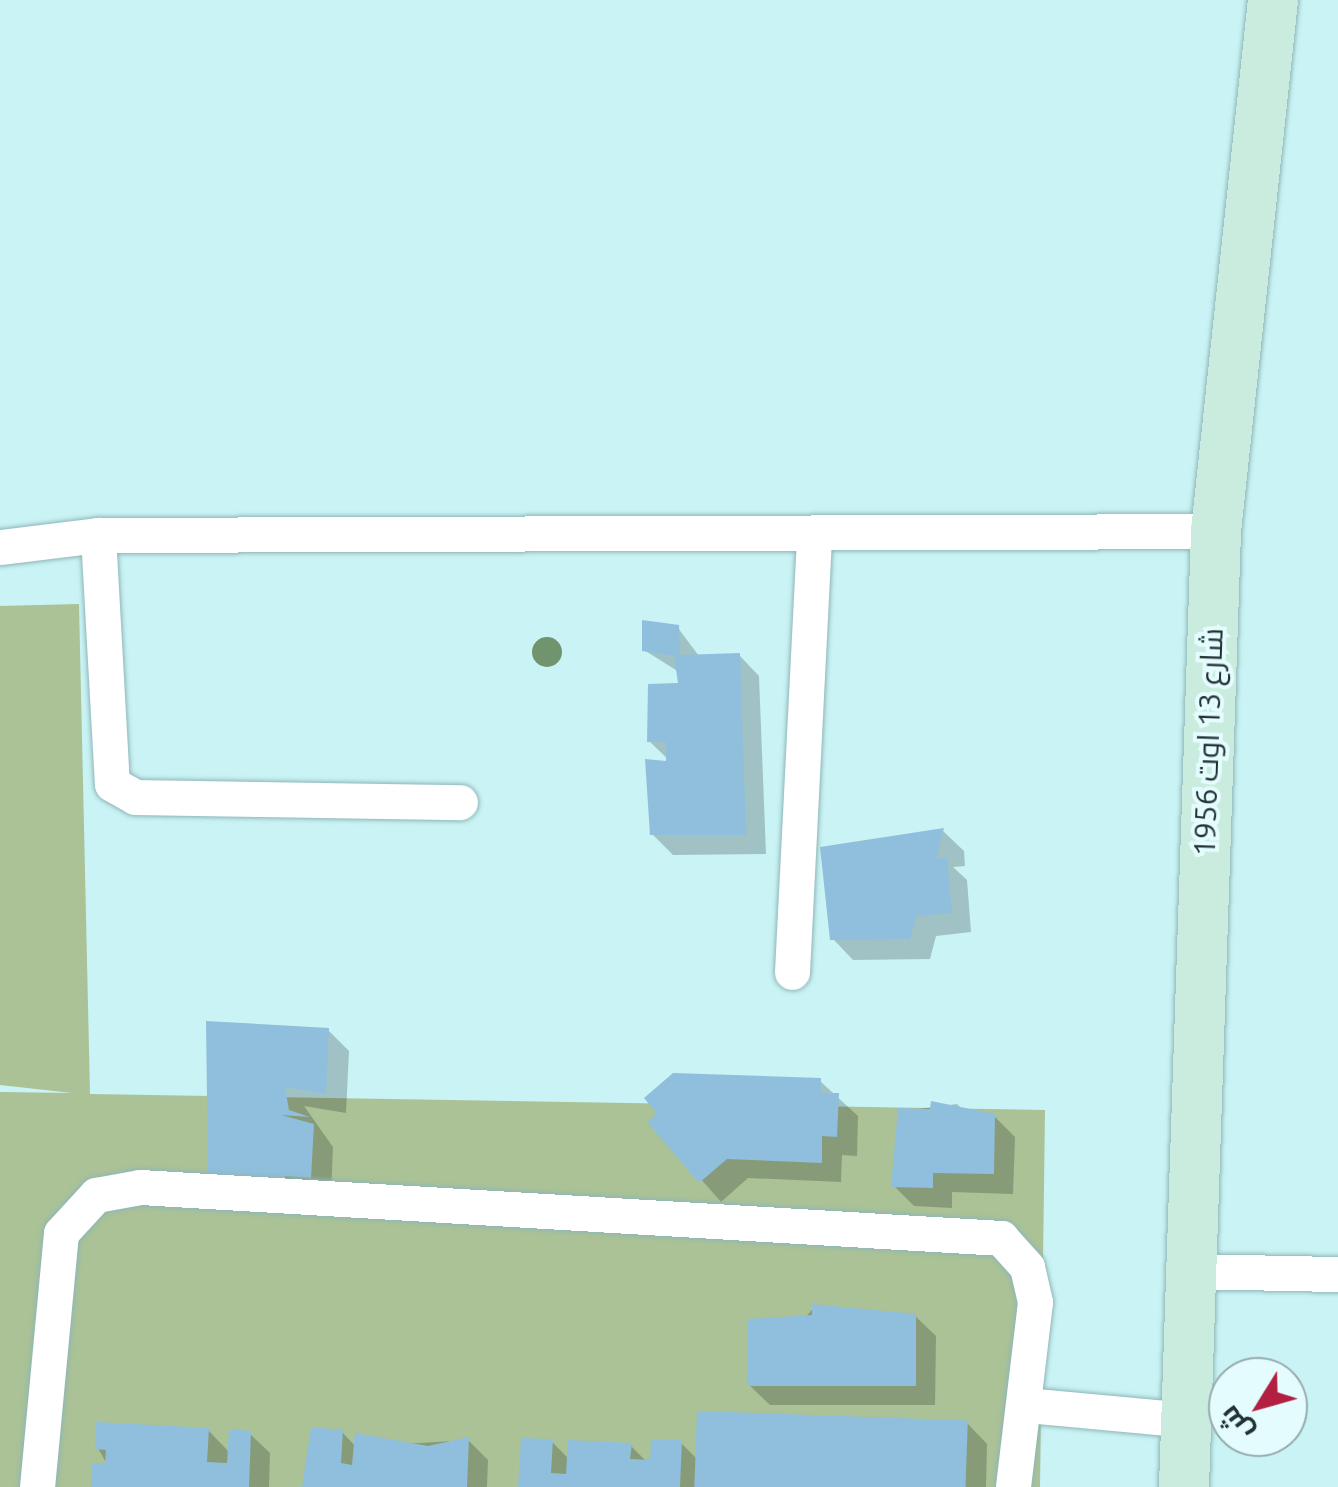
<!DOCTYPE html>
<meta charset="utf-8">
<style>
body{margin:0}
#map{position:relative;width:1338px;height:1487px;overflow:hidden;background:#c9f3f5;font-family:Ubuntu,Cairo,sans-serif}
div>[style]{position:absolute}
[style*='--x']{left:calc(var(--x)*1px);top:calc(var(--y)*1px);width:calc(var(--w)*1px);rotate:calc(var(--a)*1deg)}
.green>*{inset:0;background:#aac296}
.shadow>*{inset:0;background:#0003}
.building>*{inset:0;background:#8fbfdc;transform-origin:0 0}
.roads{filter:drop-shadow(0 0 2px #8fb6b8) drop-shadow(0 0 2px #8fb6b8)}
.street>*{height:35px;margin:-17.5px;padding:0 17.5px;transform-origin:17.5px;border-radius:17.5px;background:#fff}
.secondary>*{height:50px;margin:-25px;padding:0 25px;transform-origin:25px;border-radius:25px;background:#caecdf}
.trees>*{width:30px;height:30px;margin:-15px;border-radius:50%;background:#71936e}
span{translate:-50% -50%;white-space:nowrap;text-align:center;line-height:1.15;-webkit-text-stroke:8px #e4fcfe;paint-order:stroke}
.street-label{font-size:30px;color:#223233}
.north{position:absolute;left:1208px;top:1357px;width:100px;height:100px;box-sizing:border-box;background:#e4fcfe;border:2px solid #96abad;border-radius:50%;rotate:233deg;font-size:28px;font-weight:700;line-height:40px;text-align:center;color:#223233}
.north::after{content:'';display:block;margin:auto;width:35px;height:45px;background:#b21f40;clip-path:polygon(50% 0,100% 100%,50% 72%,0 100%)}
</style>
<div id="map">
<div class="green">
<i style="clip-path:polygon(79px 604px,90px 1094px,1045px 1110px,1040px 1487px,0 1487px,0 1092px,72px 1093px,0 1085px,0 606px)"></i>
</div>
<div class="shadow">
<i style="clip-path:polygon(678px 628px,699px 656px,739px 655px,759px 676px,766px 854px,673px 855px,652px 834px,673px 764px,649px 741px,681px 685px,679px 672px,644px 650px)"></i>
<i style="clip-path:polygon(943px 831px,964px 851px,965px 866px,953px 867px,967px 880px,971px 932px,936px 936px,930px 959px,853px 960px,833px 939px)"></i>
<i style="clip-path:polygon(328px 1030px,349px 1051px,346px 1113px,304px 1106px,333px 1147px,331px 1197px,210px 1173px)"></i>
<i style="clip-path:polygon(820px 1081px,858px 1116px,857px 1156px,842px 1155px,841px 1182px,748px 1178px,721px 1202px,651px 1122px)"></i>
<i style="clip-path:polygon(957px 1104px,968px 1115px,994px 1116px,1015px 1137px,1013px 1194px,952px 1192px,952px 1208px,914px 1206px,894px 1186px,901px 1111px)"></i>
<i style="clip-path:polygon(815px 1306px,915px 1316px,936px 1336px,935px 1405px,770px 1405px,749px 1385px)"></i>
<i style="clip-path:polygon(967px 1423px,987px 1444px,986px 1487px,521px 1487px,552px 1442px,569px 1459px,630px 1445px,647px 1462px,681px 1443px,698px 1460px)"></i>
<i style="clip-path:polygon(208px 1430px,230px 1453px,249px 1433px,270px 1453px,269px 1487px,93px 1487px,108px 1466px,98px 1448px)"></i>
<i style="clip-path:polygon(342px 1432px,356px 1447px,468px 1440px,488px 1460px,487px 1487px,306px 1487px)"></i>
</div>
<div class="building">
<i style="clip-path:polygon(642px 620px,679px 625px,680px 655px,740px 653px,746px 835px,650px 835px,645px 759px,666px 761px,666px 742px,647px 742px,648px 684px,678px 683px,674px 656px,642px 651px)"></i>
<i style="clip-path:polygon(944px 828px,936px 859px,947px 857px,952px 913px,916px 916px,910px 939px,830px 940px,820px 847px)"></i>
<i style="clip-path:polygon(206px 1021px,329px 1028px,326px 1094px,285px 1087px,289px 1110px,310px 1117px,281px 1115px,314px 1124px,311px 1178px,285px 1176px,284px 1185px,208px 1174px)"></i>
<i style="clip-path:polygon(673px 1073px,821px 1078px,821px 1093px,839px 1093px,837px 1137px,822px 1136px,822px 1163px,727px 1159px,699px 1183px,647px 1122px,657px 1114px,644px 1098px)"></i>
<i style="clip-path:polygon(931px 1101px,995px 1114px,994px 1174px,933px 1173px,933px 1188px,891px 1187px,898px 1108px,930px 1109px)"></i>
<i style="clip-path:polygon(812px 1304px,916px 1314px,916px 1386px,747px 1386px,748px 1319px,812px 1315px)"></i>
<i style="left:697px;top:1411px;width:271px;height:76px;rotate:2deg"></i>
<i style="clip-path:polygon(96px 1422px,209px 1428px,207px 1462px,227px 1463px,229px 1429px,251px 1431px,249px 1487px,91px 1487px,92px 1463px,105px 1463px,106px 1450px,95px 1449px)"></i>
<i style="clip-path:polygon(311px 1427px,343px 1430px,341px 1463px,352px 1465px,355px 1433px,428px 1446px,469px 1437px,467px 1487px,302px 1487px)"></i>
<i style="clip-path:polygon(521px 1438px,553px 1439px,551px 1473px,566px 1474px,568px 1440px,632px 1443px,630px 1459px,650px 1460px,651px 1439px,682px 1440px,680px 1487px,518px 1487px)"></i>
</div>
<div class="roads">
<div class="street">
<i style="--x:98;--y:535;--w:249;--a:86.8"></i>
<i style="--x:112;--y:784;--w:26;--a:29"></i>
<i style="--x:135;--y:797;--w:325;--a:0.9"></i>
<i style="--x:0;--y:547;--w:99;--a:-7"></i>
<i style="--x:98;--y:535;--w:1118;--a:-0.2"></i>
<i style="--x:792;--y:972;--w:437;--a:-87.1"></i>
<i style="--x:1192;--y:1271;--w:146;--a:1.2"></i>
<i style="--x:1026;--y:1405;--w:163;--a:5.3"></i>
<i style="--x:37;--y:1487;--w:255;--a:-84.6"></i>
<i style="--x:61;--y:1233;--w:52;--a:-47.4"></i>
<i style="--x:96;--y:1195;--w:45;--a:-10.3"></i>
<i style="--x:140;--y:1187;--w:863;--a:3.39"></i>
<i style="--x:1001;--y:1238;--w:39;--a:48"></i>
<i style="--x:1027;--y:1267;--w:36;--a:77"></i>
<i style="--x:1035;--y:1302;--w:186;--a:96.8"></i>
</div>
<div class="secondary">
<i style="--x:1184;--y:1487;--w:957;--a:-88.08"></i>
<i style="--x:1216;--y:531;--w:534;--a:-83.87"></i>
</div>
</div>
<div class="trees">
<i style="left:547px;top:652px"></i>
</div>
<div class="street-label">
<span style="left:1208px;top:742px;rotate:-88deg">شارع 13 اوت 1956</span>
</div>
<div class="north">ش</div>
</div>
